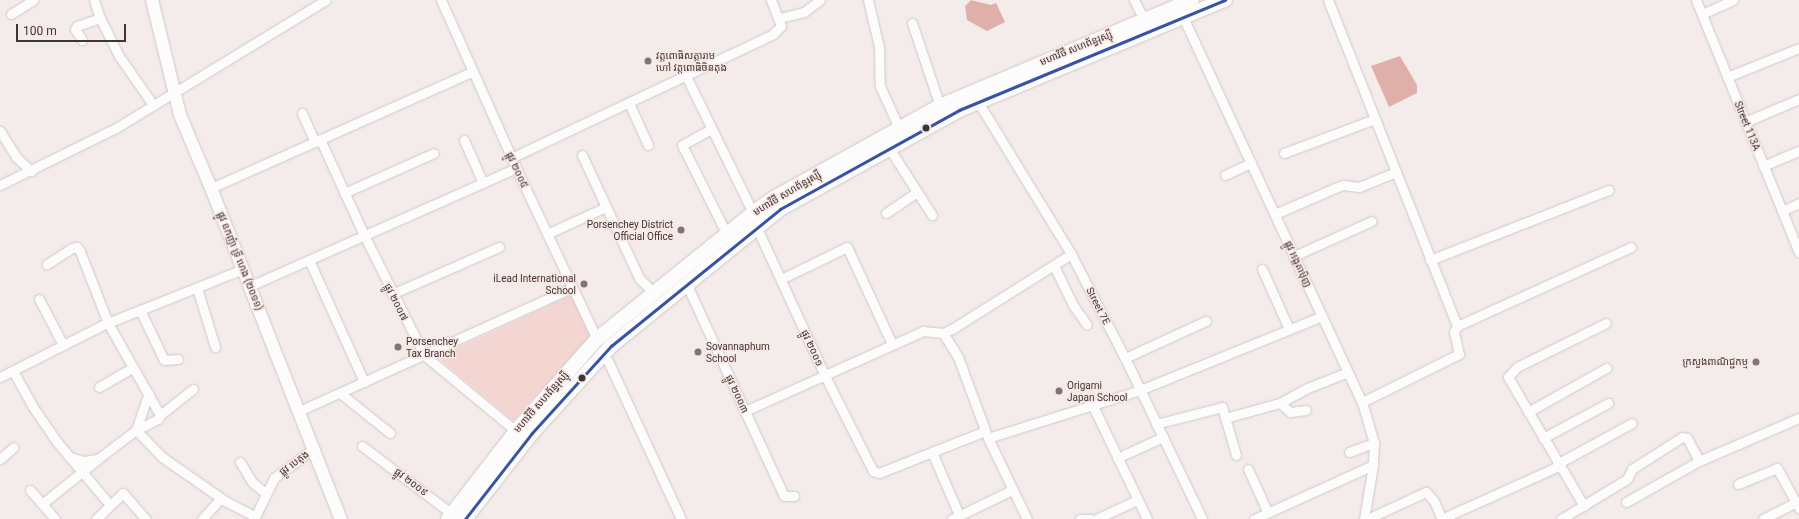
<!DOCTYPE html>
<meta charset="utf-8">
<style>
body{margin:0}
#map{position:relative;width:1799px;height:519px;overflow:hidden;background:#f4ecea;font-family:Roboto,"Noto Sans Khmer",sans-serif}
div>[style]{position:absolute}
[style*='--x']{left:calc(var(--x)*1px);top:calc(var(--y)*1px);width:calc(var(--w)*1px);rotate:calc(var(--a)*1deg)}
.green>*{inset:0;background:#f3d6d1}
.water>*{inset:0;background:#dfb0aa}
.roads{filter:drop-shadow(0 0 1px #cfc8c7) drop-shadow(0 0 1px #cfc8c7)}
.minor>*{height:9px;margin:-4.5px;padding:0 4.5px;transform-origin:4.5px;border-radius:4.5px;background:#fdfcfc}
.major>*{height:12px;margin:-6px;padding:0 6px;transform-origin:6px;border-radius:6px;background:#fdfcfc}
.highway>*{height:14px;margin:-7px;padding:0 7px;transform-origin:7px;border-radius:7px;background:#fdfcfc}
.bus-1>*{height:3px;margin:-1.5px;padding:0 1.5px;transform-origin:1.5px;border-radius:1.5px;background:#3853a4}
.dots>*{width:11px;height:11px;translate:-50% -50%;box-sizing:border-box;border:2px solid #f9e8e5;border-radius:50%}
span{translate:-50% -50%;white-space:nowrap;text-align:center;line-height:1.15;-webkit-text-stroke:3px #f9e8e5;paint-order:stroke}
.street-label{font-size:10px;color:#3d3635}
.poi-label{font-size:10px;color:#3d3635}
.left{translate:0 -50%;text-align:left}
.right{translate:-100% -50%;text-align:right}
.scale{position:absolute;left:16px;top:24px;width:110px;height:18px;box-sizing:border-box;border:2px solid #3d3635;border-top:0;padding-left:5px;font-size:12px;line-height:14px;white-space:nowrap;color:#3d3635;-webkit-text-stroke:3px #f9e8e5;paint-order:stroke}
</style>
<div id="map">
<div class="green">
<i style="clip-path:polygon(571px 295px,590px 336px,513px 421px,437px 357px)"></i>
</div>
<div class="water">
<i style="clip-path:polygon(971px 0,991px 5px,996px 3px,1005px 22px,987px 31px,967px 20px,965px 6px)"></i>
<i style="clip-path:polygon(1400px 56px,1417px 85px,1417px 93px,1389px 107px,1371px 66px)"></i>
</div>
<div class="roads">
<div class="minor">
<i style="--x:94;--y:0;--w:19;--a:72"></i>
<i style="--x:100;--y:18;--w:42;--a:63.4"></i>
<i style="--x:119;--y:56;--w:60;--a:55.2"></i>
<i style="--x:441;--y:0;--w:184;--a:65.9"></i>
<i style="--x:516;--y:168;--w:189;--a:64.7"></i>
<i style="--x:868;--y:0;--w:48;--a:76.8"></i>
<i style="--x:879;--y:47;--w:39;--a:89"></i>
<i style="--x:880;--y:86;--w:46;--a:65.7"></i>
<i style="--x:1134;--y:0;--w:22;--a:63"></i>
<i style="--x:1328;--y:0;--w:351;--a:68.4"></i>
<i style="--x:1696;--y:0;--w:273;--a:67.8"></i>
<i style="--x:11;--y:14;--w:26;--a:-32"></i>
<i style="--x:1702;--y:14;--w:34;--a:-24"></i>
<i style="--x:1183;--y:17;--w:425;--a:65.1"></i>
<i style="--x:1362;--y:402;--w:43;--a:73.7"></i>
<i style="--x:1374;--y:443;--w:22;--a:93"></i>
<i style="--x:1373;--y:465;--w:55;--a:99.5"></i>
<i style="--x:780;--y:18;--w:25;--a:-14"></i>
<i style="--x:804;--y:12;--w:20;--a:-37"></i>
<i style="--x:912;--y:23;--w:88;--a:71.4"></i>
<i style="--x:82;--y:40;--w:13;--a:-122"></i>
<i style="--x:75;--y:29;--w:4;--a:-56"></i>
<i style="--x:77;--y:26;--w:24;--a:-19"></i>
<i style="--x:686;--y:76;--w:153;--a:63.9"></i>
<i style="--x:1727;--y:77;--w:78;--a:-21.9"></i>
<i style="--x:978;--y:102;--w:178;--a:58.5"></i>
<i style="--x:1071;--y:254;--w:117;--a:62.6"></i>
<i style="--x:1125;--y:358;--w:178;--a:64.4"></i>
<i style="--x:629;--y:103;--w:46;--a:65.7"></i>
<i style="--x:302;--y:113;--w:32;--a:66"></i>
<i style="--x:1745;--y:122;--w:59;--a:-23.1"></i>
<i style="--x:711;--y:129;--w:33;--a:151"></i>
<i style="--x:682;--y:145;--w:98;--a:63.4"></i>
<i style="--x:0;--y:131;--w:31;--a:58"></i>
<i style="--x:16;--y:157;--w:21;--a:43"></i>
<i style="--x:320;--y:139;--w:106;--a:65.4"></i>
<i style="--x:364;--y:235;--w:134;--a:63.4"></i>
<i style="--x:424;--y:355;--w:119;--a:39.6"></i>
<i style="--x:464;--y:140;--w:47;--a:66.2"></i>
<i style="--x:889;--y:148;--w:80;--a:57.3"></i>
<i style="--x:1284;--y:153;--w:97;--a:-20.5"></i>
<i style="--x:582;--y:155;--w:136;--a:65.1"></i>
<i style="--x:639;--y:278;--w:21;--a:45"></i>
<i style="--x:511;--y:158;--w:290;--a:-25.3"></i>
<i style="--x:773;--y:34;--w:11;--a:-45"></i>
<i style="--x:781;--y:26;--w:28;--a:-111"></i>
<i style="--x:1763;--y:166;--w:39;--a:-23"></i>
<i style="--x:1225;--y:175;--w:29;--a:-25"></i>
<i style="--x:0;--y:185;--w:129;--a:-26.2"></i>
<i style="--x:116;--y:128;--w:246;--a:-31.4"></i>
<i style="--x:211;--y:188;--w:286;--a:-24"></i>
<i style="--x:344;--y:193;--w:98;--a:-24"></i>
<i style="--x:1782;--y:211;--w:19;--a:-25"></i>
<i style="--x:886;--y:213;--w:37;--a:-34"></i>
<i style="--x:1275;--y:214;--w:65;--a:-23.4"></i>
<i style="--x:1335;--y:188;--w:9;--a:-21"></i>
<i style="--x:1343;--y:185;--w:16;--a:7"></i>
<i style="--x:1359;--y:187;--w:40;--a:-22"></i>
<i style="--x:756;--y:226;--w:163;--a:65.3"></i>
<i style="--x:824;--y:374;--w:109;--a:63.2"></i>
<i style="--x:873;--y:471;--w:6;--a:18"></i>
<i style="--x:879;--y:473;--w:114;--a:-21.6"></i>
<i style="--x:547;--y:234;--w:65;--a:-24.6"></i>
<i style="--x:1294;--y:256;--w:85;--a:-24.2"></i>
<i style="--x:309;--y:260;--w:134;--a:65.7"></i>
<i style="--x:1430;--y:260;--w:192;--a:-21.4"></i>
<i style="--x:1054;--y:266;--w:43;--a:64"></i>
<i style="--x:1073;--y:305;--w:24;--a:55"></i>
<i style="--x:1262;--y:269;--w:66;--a:65.8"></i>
<i style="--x:781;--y:279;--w:73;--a:-25.9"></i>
<i style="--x:847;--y:247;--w:107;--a:65.1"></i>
<i style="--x:686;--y:283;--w:234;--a:65.3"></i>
<i style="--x:784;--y:496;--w:10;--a:0"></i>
<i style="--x:250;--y:286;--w:291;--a:-23.9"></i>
<i style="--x:197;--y:288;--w:62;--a:73"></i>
<i style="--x:392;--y:294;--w:117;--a:-23.7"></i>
<i style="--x:39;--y:299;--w:52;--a:62.4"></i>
<i style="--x:140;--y:310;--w:55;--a:64.4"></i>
<i style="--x:164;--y:360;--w:14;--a:-4"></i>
<i style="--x:943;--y:333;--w:28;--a:58"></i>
<i style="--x:958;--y:357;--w:86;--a:69.7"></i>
<i style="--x:988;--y:438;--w:90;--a:64.3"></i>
<i style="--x:602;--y:355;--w:8;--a:45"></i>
<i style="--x:608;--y:361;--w:174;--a:65.2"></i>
<i style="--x:1125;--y:358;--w:89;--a:-24.6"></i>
<i style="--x:13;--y:371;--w:41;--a:60.9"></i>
<i style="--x:33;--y:407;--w:42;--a:55.6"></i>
<i style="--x:57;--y:442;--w:82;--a:49.9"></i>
<i style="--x:0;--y:377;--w:118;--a:-26.8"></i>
<i style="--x:105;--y:324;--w:149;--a:-21.7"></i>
<i style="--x:99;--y:387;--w:39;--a:-30"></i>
<i style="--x:340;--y:393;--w:64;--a:38.7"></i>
<i style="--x:1362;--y:402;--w:108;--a:-26.3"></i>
<i style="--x:1459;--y:354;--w:23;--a:-103"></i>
<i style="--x:1454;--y:332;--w:7;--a:-63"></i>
<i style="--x:1457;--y:326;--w:191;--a:-24.4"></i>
<i style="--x:1280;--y:403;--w:13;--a:42"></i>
<i style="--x:1290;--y:412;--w:16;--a:-7"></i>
<i style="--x:1092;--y:404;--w:127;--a:64.4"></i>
<i style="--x:299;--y:411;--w:299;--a:-24.3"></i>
<i style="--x:745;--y:411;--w:195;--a:-24.2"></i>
<i style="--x:923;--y:331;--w:20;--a:6"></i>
<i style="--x:943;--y:333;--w:10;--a:-24"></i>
<i style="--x:952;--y:329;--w:141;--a:-32.2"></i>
<i style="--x:1528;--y:412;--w:90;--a:-29.4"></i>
<i style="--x:160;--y:415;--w:42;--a:-38.2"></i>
<i style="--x:1225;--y:418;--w:57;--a:-15.3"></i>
<i style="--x:1280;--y:403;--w:29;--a:-29"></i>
<i style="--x:1305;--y:389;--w:46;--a:-21.6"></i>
<i style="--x:1156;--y:424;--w:68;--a:-14.4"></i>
<i style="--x:1222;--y:407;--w:50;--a:73.7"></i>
<i style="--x:136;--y:430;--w:37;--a:46"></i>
<i style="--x:162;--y:457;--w:77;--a:34.9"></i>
<i style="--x:225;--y:501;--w:34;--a:27"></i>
<i style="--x:136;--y:430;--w:39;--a:-71"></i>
<i style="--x:988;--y:438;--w:159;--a:-17.5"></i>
<i style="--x:1140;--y:390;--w:196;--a:-22.1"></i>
<i style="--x:1543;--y:438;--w:74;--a:-28.3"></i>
<i style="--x:362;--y:446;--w:116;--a:37"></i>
<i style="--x:932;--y:452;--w:69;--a:66.8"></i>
<i style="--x:1349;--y:452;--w:27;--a:-20"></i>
<i style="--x:69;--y:457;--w:16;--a:15"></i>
<i style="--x:84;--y:461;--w:13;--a:-9"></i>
<i style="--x:1117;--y:458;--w:51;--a:-24.5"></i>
<i style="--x:0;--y:459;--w:18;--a:-41"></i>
<i style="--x:240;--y:462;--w:23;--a:59"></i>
<i style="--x:252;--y:482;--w:17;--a:40"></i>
<i style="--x:1557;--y:464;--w:85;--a:-28.7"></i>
<i style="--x:1248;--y:469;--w:48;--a:65.6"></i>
<i style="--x:1738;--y:484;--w:42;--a:-22.3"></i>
<i style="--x:1777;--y:468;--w:46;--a:61.2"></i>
<i style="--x:30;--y:490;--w:38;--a:49"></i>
<i style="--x:1626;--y:502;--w:84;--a:-29.3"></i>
<i style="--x:1699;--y:461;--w:109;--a:-23.3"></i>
<i style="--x:42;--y:504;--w:73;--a:-38.9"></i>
<i style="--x:99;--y:458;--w:46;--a:-37.1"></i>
<i style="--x:136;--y:430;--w:25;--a:-27"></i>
<i style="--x:158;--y:419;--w:4;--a:-63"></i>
<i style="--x:160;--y:415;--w:106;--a:-119.5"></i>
<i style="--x:108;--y:323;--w:77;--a:-111.3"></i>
<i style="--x:80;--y:251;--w:5;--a:-127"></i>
<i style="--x:77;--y:247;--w:5;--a:169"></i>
<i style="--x:72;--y:248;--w:30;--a:147"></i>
<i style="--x:1584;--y:506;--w:150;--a:-120.5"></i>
<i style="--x:1508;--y:377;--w:13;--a:-48"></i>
<i style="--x:1517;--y:367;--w:99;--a:-26.3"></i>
<i style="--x:96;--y:519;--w:37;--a:-44"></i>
<i style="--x:123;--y:493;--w:35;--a:49"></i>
<i style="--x:202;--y:519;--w:28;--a:-48"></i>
<i style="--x:254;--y:519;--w:46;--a:-64"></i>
<i style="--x:274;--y:478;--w:49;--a:-36.6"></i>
<i style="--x:952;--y:519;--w:67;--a:-25.8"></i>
<i style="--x:1080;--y:519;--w:10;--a:0"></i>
<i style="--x:1096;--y:519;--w:45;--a:-24.9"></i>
<i style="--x:1254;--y:519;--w:131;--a:-24.4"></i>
<i style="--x:1367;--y:519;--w:65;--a:-24.6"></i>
<i style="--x:1426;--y:492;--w:12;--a:48"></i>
<i style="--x:1434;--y:501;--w:20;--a:66"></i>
<i style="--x:1441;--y:519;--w:129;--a:-24.2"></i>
<i style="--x:1561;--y:519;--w:77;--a:-31.2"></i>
<i style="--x:1627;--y:479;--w:11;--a:-63"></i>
<i style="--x:1632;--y:469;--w:59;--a:-32.6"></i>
<i style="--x:1682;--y:437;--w:5;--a:11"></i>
<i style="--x:1687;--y:438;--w:26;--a:62"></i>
<i style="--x:1763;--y:519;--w:37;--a:-27"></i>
</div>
<div class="major">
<i style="--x:152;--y:0;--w:118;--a:76.3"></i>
<i style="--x:180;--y:115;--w:79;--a:67"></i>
<i style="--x:211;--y:188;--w:356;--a:68.6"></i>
</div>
<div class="highway">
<i style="--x:448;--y:519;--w:111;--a:-52.3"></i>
<i style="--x:516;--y:431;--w:123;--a:-48.6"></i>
<i style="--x:597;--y:339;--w:201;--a:-38.9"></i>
<i style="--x:753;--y:213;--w:26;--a:-36"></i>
<i style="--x:774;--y:198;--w:190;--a:-29"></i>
<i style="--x:940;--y:106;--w:273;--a:-22.8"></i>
<i style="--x:465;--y:519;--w:109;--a:-52.1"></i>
<i style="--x:532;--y:433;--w:118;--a:-47.8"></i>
<i style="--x:611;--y:346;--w:218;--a:-39"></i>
<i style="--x:780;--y:209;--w:205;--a:-28.9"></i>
<i style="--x:959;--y:110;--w:288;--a:-22.5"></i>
</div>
</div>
<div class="bus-1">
<i style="--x:465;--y:519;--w:109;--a:-52.1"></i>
<i style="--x:532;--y:433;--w:118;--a:-47.8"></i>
<i style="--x:611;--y:346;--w:218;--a:-39"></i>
<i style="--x:780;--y:209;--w:205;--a:-28.9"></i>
<i style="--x:959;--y:110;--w:288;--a:-22.5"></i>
</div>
<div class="dots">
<i style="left:648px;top:61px;background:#7d7674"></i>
<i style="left:926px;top:128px;background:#3d3635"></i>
<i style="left:681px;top:230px;background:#7d7674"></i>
<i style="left:584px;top:284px;background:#7d7674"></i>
<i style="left:398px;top:347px;background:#7d7674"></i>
<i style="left:698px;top:352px;background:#7d7674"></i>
<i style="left:1756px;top:362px;background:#7d7674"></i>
<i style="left:582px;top:378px;background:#3d3635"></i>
<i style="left:1059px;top:391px;background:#7d7674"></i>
</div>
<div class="street-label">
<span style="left:1076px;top:48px;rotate:-22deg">មហាវិថី សហព័ន្ធរុស្ស៊ី</span>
<span style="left:1747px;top:126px;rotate:68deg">Street 113A</span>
<span style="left:517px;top:170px;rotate:65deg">ផ្លូវ ២០០៥</span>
<span style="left:787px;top:193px;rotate:-31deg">មហាវិថី សហព័ន្ធរុស្ស៊ី</span>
<span style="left:240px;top:261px;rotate:68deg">ផ្លូវ ឧកញ៉ា ទ្រី ហេង (២០១១)</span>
<span style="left:1298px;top:264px;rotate:65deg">ផ្លូវ អង្តតាម៉ិញ</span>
<span style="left:396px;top:302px;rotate:63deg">ផ្លូវ ២០០៧</span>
<span style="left:1098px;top:306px;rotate:63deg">Street 7E</span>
<span style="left:812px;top:348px;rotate:65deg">ផ្លូវ ២០០១</span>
<span style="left:737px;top:394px;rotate:65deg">ផ្លូវ ២០០៣</span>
<span style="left:541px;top:402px;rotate:-49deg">មហាវិថី សហព័ន្ធរុស្ស៊ី</span>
<span style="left:294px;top:463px;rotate:-36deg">ផ្លូវ បេតុង</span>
<span style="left:411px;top:482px;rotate:37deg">ផ្លូវ ២០០៩</span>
</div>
<div class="poi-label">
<span class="left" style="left:656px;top:61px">វត្តពោធិសត្តារាម<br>ហៅ វត្តពោធិចិនតុង</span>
<span class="right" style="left:673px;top:230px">Porsenchey District<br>Official Office</span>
<span class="right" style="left:576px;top:284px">iLead International<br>School</span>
<span class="left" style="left:406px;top:347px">Porsenchey<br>Tax Branch</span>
<span class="left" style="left:706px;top:352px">Sovannaphum<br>School</span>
<span class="right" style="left:1748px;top:362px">ក្រសួងពាណិជ្ជកម្ម</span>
<span class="left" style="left:1067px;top:391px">Origami<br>Japan School</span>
</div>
<div class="scale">100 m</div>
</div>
